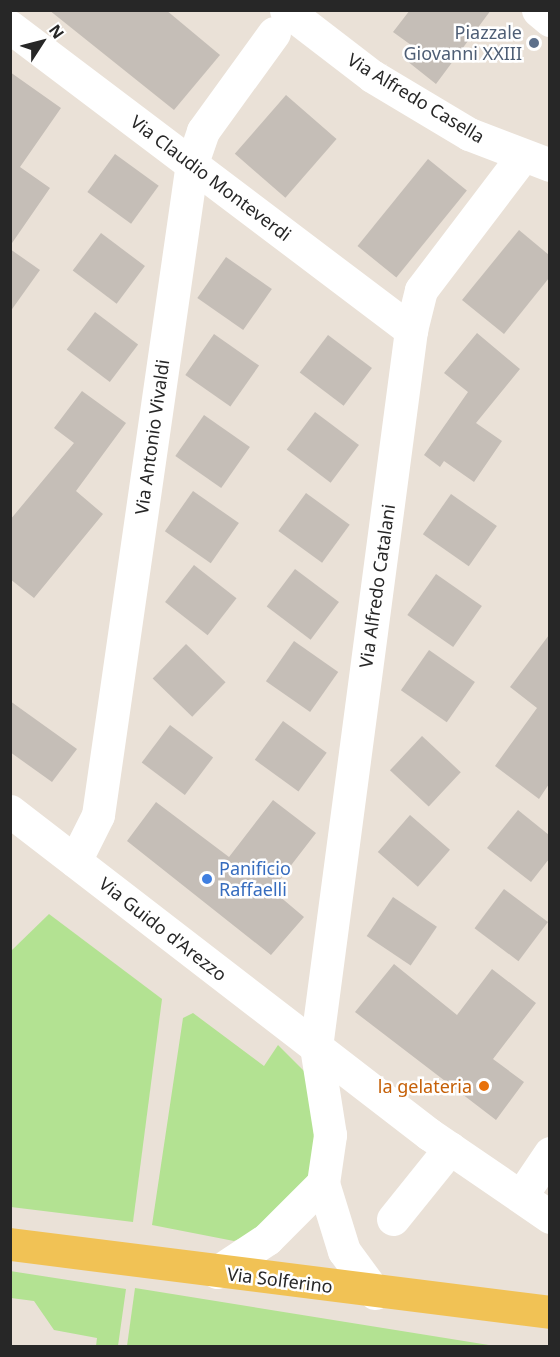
<!DOCTYPE html>
<style>
body{margin:0}
#map{position:relative;width:560px;height:1357px;overflow:hidden;background:#eae1d7;font-family:"Noto Sans",sans-serif}
div>[style]{position:absolute}
[style*='--x']{left:calc(var(--x)*1px);top:calc(var(--y)*1px);width:calc(var(--w)*1px);rotate:calc(var(--a)*1deg)}
.green>*{inset:0;background:#b3e292}
.building>*{inset:0;background:#c5beb7;transform-origin:0 0}
.minor>*{height:33px;margin:-16.5px;padding:0 16.5px;transform-origin:16.5px;border-radius:16.5px;background:#fff}
.major>*{height:33px;margin:-16.5px;padding:0 16.5px;transform-origin:16.5px;border-radius:16.5px;background:#f1c255}
.dots>*{width:16px;height:16px;translate:-50% -50%;box-sizing:border-box;border:3px solid #fff;border-radius:50%}
span{translate:-50% -50%;white-space:nowrap;text-align:center;line-height:1.15;-webkit-text-stroke:5px #fff;paint-order:stroke}
.service-label{font-size:18px;color:#4e5e75}
.right{translate:-100% -50%;text-align:right}
.street-label{font-size:18px;color:#272727}
.shop-label{font-size:18px;color:#366cbe}
.left{translate:0 -50%;text-align:left}
.food-label{font-size:18px;color:#c56008}
.frame{position:absolute;inset:0;border:12px solid #272727;pointer-events:none}
.north{position:absolute;left:12px;top:12px;width:60px;height:60px;-webkit-text-stroke:4px #fff;paint-order:stroke;rotate:54deg;font-size:16px;font-weight:700;line-height:24px;text-align:center;color:#272727}
.north::after{content:'';display:block;margin:auto;width:21px;height:27px;background:#272727;clip-path:polygon(50% 0,100% 100%,50% 72%,0 100%)}
</style>
<div id="map">
<div class="green">
<i style="clip-path:polygon(49px 914px,162px 999px,133px 1222px,11px 1207px,11px 951px)"></i>
<i style="clip-path:polygon(193px 1013px,264px 1066px,278px 1045px,309px 1076px,318px 1181px,268px 1227px,234px 1241px,152px 1225px,183px 1018px)"></i>
<i style="clip-path:polygon(10px 1271px,126px 1289px,118px 1346px,96px 1346px,97px 1338px,54px 1330px,34px 1301px,11px 1298px)"></i>
<i style="clip-path:polygon(135px 1288px,495px 1346px,127px 1346px)"></i>
</div>
<div class="building">
<i style="clip-path:polygon(49px 10px,166px 10px,220px 55px,174px 110px)"></i>
<i style="clip-path:polygon(410px 10px,491px 10px,436px 84px,402px 57px,411px 45px,393px 32px)"></i>
<i style="clip-path:polygon(10px 72px,61px 108px,20px 167px,50px 188px,10px 246px)"></i>
<i style="left:286px;top:95px;width:67px;height:78px;rotate:41deg"></i>
<i style="left:115px;top:154px;width:54px;height:47px;rotate:36deg"></i>
<i style="left:428px;top:159px;width:50px;height:112px;rotate:39deg"></i>
<i style="clip-path:polygon(519px 230px,549px 255px,549px 278px,504px 334px,462px 300px)"></i>
<i style="left:101px;top:233px;width:55px;height:47px;rotate:37deg"></i>
<i style="clip-path:polygon(10px 249px,40px 270px,10px 312px)"></i>
<i style="left:226px;top:257px;width:56px;height:50px;rotate:35deg"></i>
<i style="left:95px;top:312px;width:54px;height:47px;rotate:37deg"></i>
<i style="clip-path:polygon(477px 333px,520px 369px,476px 423px,502px 441px,474px 482px,444px 461px,440px 467px,424px 455px,468px 392px,444px 373px)"></i>
<i style="left:214px;top:334px;width:55px;height:50px;rotate:35deg"></i>
<i style="left:328px;top:335px;width:55px;height:47px;rotate:37deg"></i>
<i style="clip-path:polygon(82px 391px,126px 423px,76px 491px,103px 514px,34px 598px,10px 579px,10px 520px,74px 443px,54px 428px)"></i>
<i style="left:315px;top:412px;width:55px;height:47px;rotate:37deg"></i>
<i style="left:204px;top:415px;width:56px;height:50px;rotate:35deg"></i>
<i style="left:193px;top:491px;width:56px;height:49px;rotate:35deg"></i>
<i style="left:306px;top:493px;width:54px;height:47px;rotate:36deg"></i>
<i style="left:451px;top:494px;width:56px;height:49px;rotate:35deg"></i>
<i style="left:194px;top:565px;width:54px;height:47px;rotate:38deg"></i>
<i style="left:295px;top:569px;width:55px;height:47px;rotate:37deg"></i>
<i style="left:436px;top:574px;width:56px;height:50px;rotate:35deg"></i>
<i style="clip-path:polygon(549px 635px,549px 784px,539px 799px,495px 766px,537px 708px,510px 687px)"></i>
<i style="left:294px;top:641px;width:54px;height:49px;rotate:35deg"></i>
<i style="left:186px;top:644px;width:55px;height:48px;rotate:44deg"></i>
<i style="left:429px;top:650px;width:56px;height:49px;rotate:35deg"></i>
<i style="clip-path:polygon(10px 701px,77px 749px,52px 782px,10px 752px)"></i>
<i style="left:283px;top:721px;width:54px;height:48px;rotate:36deg"></i>
<i style="left:170px;top:725px;width:54px;height:47px;rotate:37deg"></i>
<i style="left:422px;top:736px;width:53px;height:47px;rotate:43deg"></i>
<i style="clip-path:polygon(273px 800px,316px 833px,272px 890px,304px 917px,271px 955px,127px 841px,156px 802px,229px 857px)"></i>
<i style="clip-path:polygon(518px 810px,549px 835px,549px 859px,531px 882px,487px 848px)"></i>
<i style="left:410px;top:815px;width:53px;height:49px;rotate:41deg"></i>
<i style="left:504px;top:889px;width:55px;height:49px;rotate:37deg"></i>
<i style="left:393px;top:897px;width:53px;height:47px;rotate:34deg"></i>
<i style="clip-path:polygon(394px 964px,457px 1015px,492px 969px,536px 1003px,493px 1059px,524px 1082px,496px 1120px,355px 1012px)"></i>
</div>
<div class="minor">
<i style="--x:286;--y:10;--w:108;--a:37.5"></i>
<i style="--x:372;--y:76;--w:113;--a:30.9"></i>
<i style="--x:469;--y:134;--w:87;--a:20.9"></i>
<i style="--x:538;--y:10;--w:16;--a:40"></i>
<i style="--x:10;--y:27;--w:503;--a:37.08"></i>
<i style="--x:10;--y:811;--w:529;--a:37.63"></i>
<i style="--x:429;--y:1134;--w:147;--a:34.4"></i>
<i style="--x:75;--y:861;--w:51;--a:-63.4"></i>
<i style="--x:98;--y:815;--w:659;--a:-81.8"></i>
<i style="--x:192;--y:163;--w:34;--a:-71"></i>
<i style="--x:203;--y:131;--w:121;--a:-54.1"></i>
<i style="--x:521;--y:1196;--w:52;--a:-56"></i>
<i style="--x:393;--y:1219;--w:91;--a:-51.2"></i>
<i style="--x:217;--y:1272;--w:60;--a:-33.4"></i>
<i style="--x:267;--y:1239;--w:79;--a:-45"></i>
<i style="--x:375;--y:1293;--w:52;--a:-126.4"></i>
<i style="--x:344;--y:1251;--w:71;--a:-107.2"></i>
<i style="--x:323;--y:1183;--w:49;--a:-81.7"></i>
<i style="--x:330;--y:1135;--w:89;--a:-99"></i>
<i style="--x:316;--y:1047;--w:723;--a:-82.45"></i>
<i style="--x:411;--y:330;--w:41;--a:-76"></i>
<i style="--x:421;--y:290;--w:167;--a:-52.8"></i>
</div>
<div class="major">
<i style="--x:10;--y:1244;--w:544;--a:7.18"></i>
</div>
<div class="dots">
<i style="left:534px;top:43px;background:#5c6f8a"></i>
<i style="left:207px;top:879px;background:#3f7fe0"></i>
<i style="left:484px;top:1086px;background:#e8710a"></i>
</div>
<div class="service-label">
<span class="right" style="left:522px;top:43px">Piazzale<br>Giovanni XXIII</span>
</div>
<div class="street-label">
<span style="left:416px;top:98px;rotate:31deg">Via Alfredo Casella</span>
<span style="left:211px;top:178px;rotate:37deg">Via Claudio Monteverdi</span>
<span style="left:152px;top:437px;rotate:-82deg">Via Antonio Vivaldi</span>
<span style="left:377px;top:586px;rotate:-82deg">Via Alfredo Catalani</span>
<span style="left:163px;top:929px;rotate:38deg">Via Guido d'Arezzo</span>
<span style="left:280px;top:1280px;rotate:7deg">Via Solferino</span>
</div>
<div class="shop-label">
<span class="left" style="left:219px;top:879px">Panificio<br>Raffaelli</span>
</div>
<div class="food-label">
<span class="right" style="left:472px;top:1086px">la gelateria</span>
</div>
<div class="frame"></div>
<div class="north">N</div>
</div>
